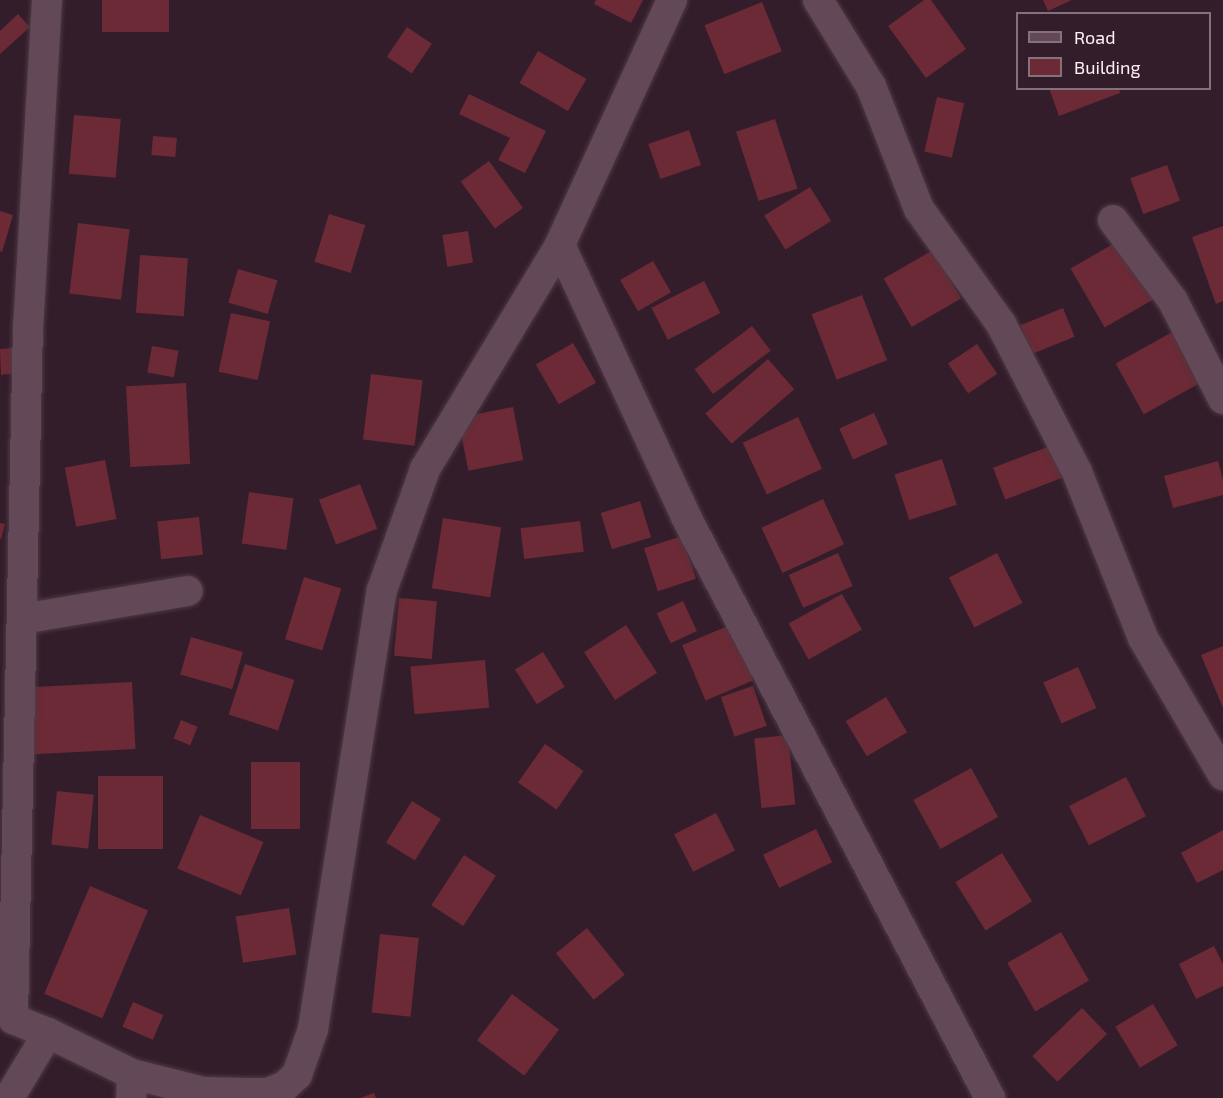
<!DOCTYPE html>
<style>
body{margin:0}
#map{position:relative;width:1223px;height:1098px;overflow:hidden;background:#341d2a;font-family:"Exo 2",sans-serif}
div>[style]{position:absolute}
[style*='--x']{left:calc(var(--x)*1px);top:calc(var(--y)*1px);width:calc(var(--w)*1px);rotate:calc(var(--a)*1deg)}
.building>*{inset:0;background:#6b2a35;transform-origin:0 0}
.roads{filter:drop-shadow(0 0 2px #4d3a45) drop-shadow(0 0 2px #4d3a45)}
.minor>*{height:30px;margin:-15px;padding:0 15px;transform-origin:15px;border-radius:15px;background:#634957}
span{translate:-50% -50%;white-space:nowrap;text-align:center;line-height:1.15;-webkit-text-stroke:4.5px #341d2a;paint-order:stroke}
.legend{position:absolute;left:1016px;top:12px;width:195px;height:78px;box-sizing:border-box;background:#341d2a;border:2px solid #85717c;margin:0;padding:8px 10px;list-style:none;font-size:18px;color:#fef0f7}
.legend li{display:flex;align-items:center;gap:12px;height:30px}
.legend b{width:30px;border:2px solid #85717c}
</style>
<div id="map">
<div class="building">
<i style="left:102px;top:0;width:67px;height:32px"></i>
<i style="clip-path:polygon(596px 0,643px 0,631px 23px,594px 4px)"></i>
<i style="clip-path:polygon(924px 0,931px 0,966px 49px,926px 78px,888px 26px)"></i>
<i style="clip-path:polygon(1043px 0,1072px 0,1048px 11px)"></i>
<i style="left:762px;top:2px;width:53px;height:62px;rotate:68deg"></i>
<i style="clip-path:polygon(18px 14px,30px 27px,0 54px,0 31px)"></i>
<i style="left:407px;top:27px;width:30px;height:36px;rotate:34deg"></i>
<i style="left:538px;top:51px;width:56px;height:37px;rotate:30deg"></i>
<i style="clip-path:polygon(1049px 88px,1119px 88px,1120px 93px,1059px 116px)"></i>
<i style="clip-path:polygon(469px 94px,546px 131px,525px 173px,498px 160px,510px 138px,459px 114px)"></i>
<i style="left:937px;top:97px;width:28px;height:56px;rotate:13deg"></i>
<i style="left:74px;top:115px;width:47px;height:59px;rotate:5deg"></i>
<i style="left:775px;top:119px;width:73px;height:41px;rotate:72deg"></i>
<i style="left:689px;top:130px;width:37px;height:43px;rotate:71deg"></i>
<i style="left:153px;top:136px;width:24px;height:19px;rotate:5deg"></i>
<i style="left:489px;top:161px;width:58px;height:35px;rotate:54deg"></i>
<i style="left:1167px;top:165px;width:38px;height:39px;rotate:70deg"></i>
<i style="left:810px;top:187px;width:40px;height:54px;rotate:58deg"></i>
<i style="clip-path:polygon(0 211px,13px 215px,2px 252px,0 251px)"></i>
<i style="left:329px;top:214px;width:38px;height:50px;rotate:17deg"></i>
<i style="left:78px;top:223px;width:52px;height:71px;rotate:7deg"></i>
<i style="clip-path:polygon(1223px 226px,1223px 301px,1216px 304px,1192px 237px)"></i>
<i style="left:468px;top:231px;width:32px;height:26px;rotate:81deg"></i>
<i style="left:1120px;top:240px;width:68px;height:57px;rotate:60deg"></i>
<i style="left:933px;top:250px;width:56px;height:57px;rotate:60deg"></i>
<i style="left:140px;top:255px;width:48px;height:58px;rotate:4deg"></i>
<i style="left:653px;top:261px;width:36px;height:38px;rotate:60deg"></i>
<i style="left:238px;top:269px;width:41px;height:35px;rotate:16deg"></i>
<i style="left:704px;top:281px;width:36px;height:59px;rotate:63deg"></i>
<i style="left:862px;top:295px;width:70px;height:54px;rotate:69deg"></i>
<i style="left:1063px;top:308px;width:31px;height:46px;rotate:68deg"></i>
<i style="left:231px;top:313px;width:40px;height:60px;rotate:12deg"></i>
<i style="left:752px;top:326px;width:31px;height:72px;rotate:53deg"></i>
<i style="left:1176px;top:330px;width:58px;height:69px;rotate:61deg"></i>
<i style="left:573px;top:343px;width:46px;height:43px;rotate:60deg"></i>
<i style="left:977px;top:344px;width:36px;height:35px;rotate:56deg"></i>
<i style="left:152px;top:346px;width:27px;height:27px;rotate:10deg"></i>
<i style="clip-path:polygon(12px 348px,15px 373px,1px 375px,0 349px)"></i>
<i style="left:768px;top:359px;width:40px;height:83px;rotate:49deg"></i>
<i style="left:371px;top:374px;width:52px;height:66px;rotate:7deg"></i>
<i style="left:186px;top:383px;width:81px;height:60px;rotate:87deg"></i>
<i style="left:513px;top:407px;width:54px;height:56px;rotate:79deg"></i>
<i style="left:874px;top:413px;width:34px;height:38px;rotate:66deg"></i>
<i style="left:798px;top:417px;width:57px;height:61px;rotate:65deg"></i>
<i style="left:1050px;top:446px;width:34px;height:61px;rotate:69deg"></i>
<i style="left:942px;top:459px;width:48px;height:50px;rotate:72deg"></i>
<i style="left:105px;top:460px;width:60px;height:41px;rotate:79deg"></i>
<i style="clip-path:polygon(1218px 461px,1223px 480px,1223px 495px,1173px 508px,1164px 476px)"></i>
<i style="left:360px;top:484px;width:48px;height:44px;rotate:69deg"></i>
<i style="left:249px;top:492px;width:45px;height:52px;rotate:8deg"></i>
<i style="left:823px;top:499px;width:50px;height:68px;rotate:65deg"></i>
<i style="left:640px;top:501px;width:38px;height:41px;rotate:73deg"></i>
<i style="left:199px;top:517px;width:38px;height:42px;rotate:84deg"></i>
<i style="left:443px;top:518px;width:59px;height:71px;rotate:9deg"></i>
<i style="left:580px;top:521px;width:31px;height:60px;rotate:83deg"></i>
<i style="clip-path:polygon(0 523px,5px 524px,1px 539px,0 539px)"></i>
<i style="left:682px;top:536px;width:45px;height:40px;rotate:72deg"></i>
<i style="left:838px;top:553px;width:36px;height:54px;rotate:66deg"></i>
<i style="left:997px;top:553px;width:56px;height:54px;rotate:63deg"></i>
<i style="left:304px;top:577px;width:39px;height:65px;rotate:17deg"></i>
<i style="left:842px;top:594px;width:41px;height:61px;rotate:61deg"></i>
<i style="left:399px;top:598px;width:38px;height:58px;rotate:5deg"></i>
<i style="left:683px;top:601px;width:33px;height:29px;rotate:65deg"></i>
<i style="left:626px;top:625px;width:57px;height:50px;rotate:57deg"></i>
<i style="left:730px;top:625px;width:60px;height:52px;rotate:67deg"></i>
<i style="left:191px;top:637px;width:54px;height:39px;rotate:16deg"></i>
<i style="clip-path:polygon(1223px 646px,1223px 708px,1201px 655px)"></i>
<i style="left:543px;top:652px;width:41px;height:33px;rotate:58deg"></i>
<i style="left:485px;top:660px;width:48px;height:75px;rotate:85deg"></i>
<i style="left:245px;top:664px;width:52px;height:53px;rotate:18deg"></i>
<i style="left:1078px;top:667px;width:45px;height:38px;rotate:66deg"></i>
<i style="left:132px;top:682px;width:67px;height:102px;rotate:87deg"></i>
<i style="left:753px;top:686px;width:42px;height:34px;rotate:71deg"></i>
<i style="left:886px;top:697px;width:41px;height:47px;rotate:59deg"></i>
<i style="left:181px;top:720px;width:18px;height:20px;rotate:22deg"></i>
<i style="left:788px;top:735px;width:70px;height:34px;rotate:84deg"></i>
<i style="left:545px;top:744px;width:47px;height:47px;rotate:35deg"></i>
<i style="left:251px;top:762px;width:49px;height:67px"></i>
<i style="left:971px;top:768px;width:56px;height:66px;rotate:61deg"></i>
<i style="left:98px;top:776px;width:65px;height:73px"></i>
<i style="left:1126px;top:777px;width:44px;height:64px;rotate:63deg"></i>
<i style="left:57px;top:791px;width:37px;height:54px;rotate:6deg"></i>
<i style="left:412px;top:801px;width:34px;height:49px;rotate:32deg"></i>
<i style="left:716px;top:813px;width:42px;height:47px;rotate:63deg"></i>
<i style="left:200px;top:815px;width:69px;height:58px;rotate:23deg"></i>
<i style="left:816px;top:829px;width:37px;height:59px;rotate:64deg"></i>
<i style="clip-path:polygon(1223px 830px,1223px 870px,1197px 883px,1181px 853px)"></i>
<i style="left:1002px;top:853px;width:57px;height:55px;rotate:58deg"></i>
<i style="left:464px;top:855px;width:38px;height:60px;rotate:33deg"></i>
<i style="left:90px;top:886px;width:63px;height:117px;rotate:23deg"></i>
<i style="left:289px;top:908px;width:47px;height:54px;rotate:81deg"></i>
<i style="left:587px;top:928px;width:60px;height:40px;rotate:51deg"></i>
<i style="left:1061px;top:932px;width:56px;height:62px;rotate:60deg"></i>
<i style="left:380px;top:934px;width:39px;height:79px;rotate:6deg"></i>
<i style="clip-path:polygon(1214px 946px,1223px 964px,1223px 986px,1196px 999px,1179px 964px)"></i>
<i style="left:512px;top:994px;width:59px;height:58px;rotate:37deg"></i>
<i style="left:133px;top:1002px;width:33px;height:27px;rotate:23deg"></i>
<i style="left:1153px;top:1004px;width:48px;height:44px;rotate:59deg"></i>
<i style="left:1082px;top:1008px;width:36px;height:69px;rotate:46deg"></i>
<i style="clip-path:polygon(374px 1093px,376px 1098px,360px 1098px)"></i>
</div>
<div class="roads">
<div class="minor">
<i style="--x:47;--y:0;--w:326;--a:93.3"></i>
<i style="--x:28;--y:325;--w:694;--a:91.24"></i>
<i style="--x:13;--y:1019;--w:38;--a:22"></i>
<i style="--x:48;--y:1033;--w:93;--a:26"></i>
<i style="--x:132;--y:1074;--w:24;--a:92"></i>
<i style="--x:672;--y:0;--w:269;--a:114.6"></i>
<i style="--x:560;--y:245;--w:300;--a:65.1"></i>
<i style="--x:686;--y:517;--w:656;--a:62.38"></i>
<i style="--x:818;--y:0;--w:101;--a:58.4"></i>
<i style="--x:871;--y:86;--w:132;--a:68.7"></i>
<i style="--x:919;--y:209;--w:141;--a:54.5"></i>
<i style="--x:1001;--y:324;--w:166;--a:62.8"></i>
<i style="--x:1077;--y:472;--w:179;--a:68.3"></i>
<i style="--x:1143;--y:638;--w:159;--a:59.7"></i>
<i style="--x:1113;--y:220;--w:101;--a:53.5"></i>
<i style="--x:1173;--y:301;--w:110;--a:63"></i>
<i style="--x:22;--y:619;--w:168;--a:-9.6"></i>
<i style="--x:132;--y:1074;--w:73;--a:14.2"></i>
<i style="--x:203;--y:1092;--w:46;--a:1.2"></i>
<i style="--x:249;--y:1093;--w:19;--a:0"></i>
<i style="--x:268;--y:1093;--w:18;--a:-22"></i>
<i style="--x:285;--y:1086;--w:16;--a:-43"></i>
<i style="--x:297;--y:1075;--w:49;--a:-70.8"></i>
<i style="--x:313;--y:1029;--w:444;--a:-81.1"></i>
<i style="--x:382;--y:590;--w:128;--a:-70.4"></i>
<i style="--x:425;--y:469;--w:262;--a:-58.9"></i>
<i style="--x:9;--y:1098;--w:76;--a:-59"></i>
</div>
</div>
<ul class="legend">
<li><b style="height:8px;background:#634957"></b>Road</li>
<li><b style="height:16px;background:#6b2a35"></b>Building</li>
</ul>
</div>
